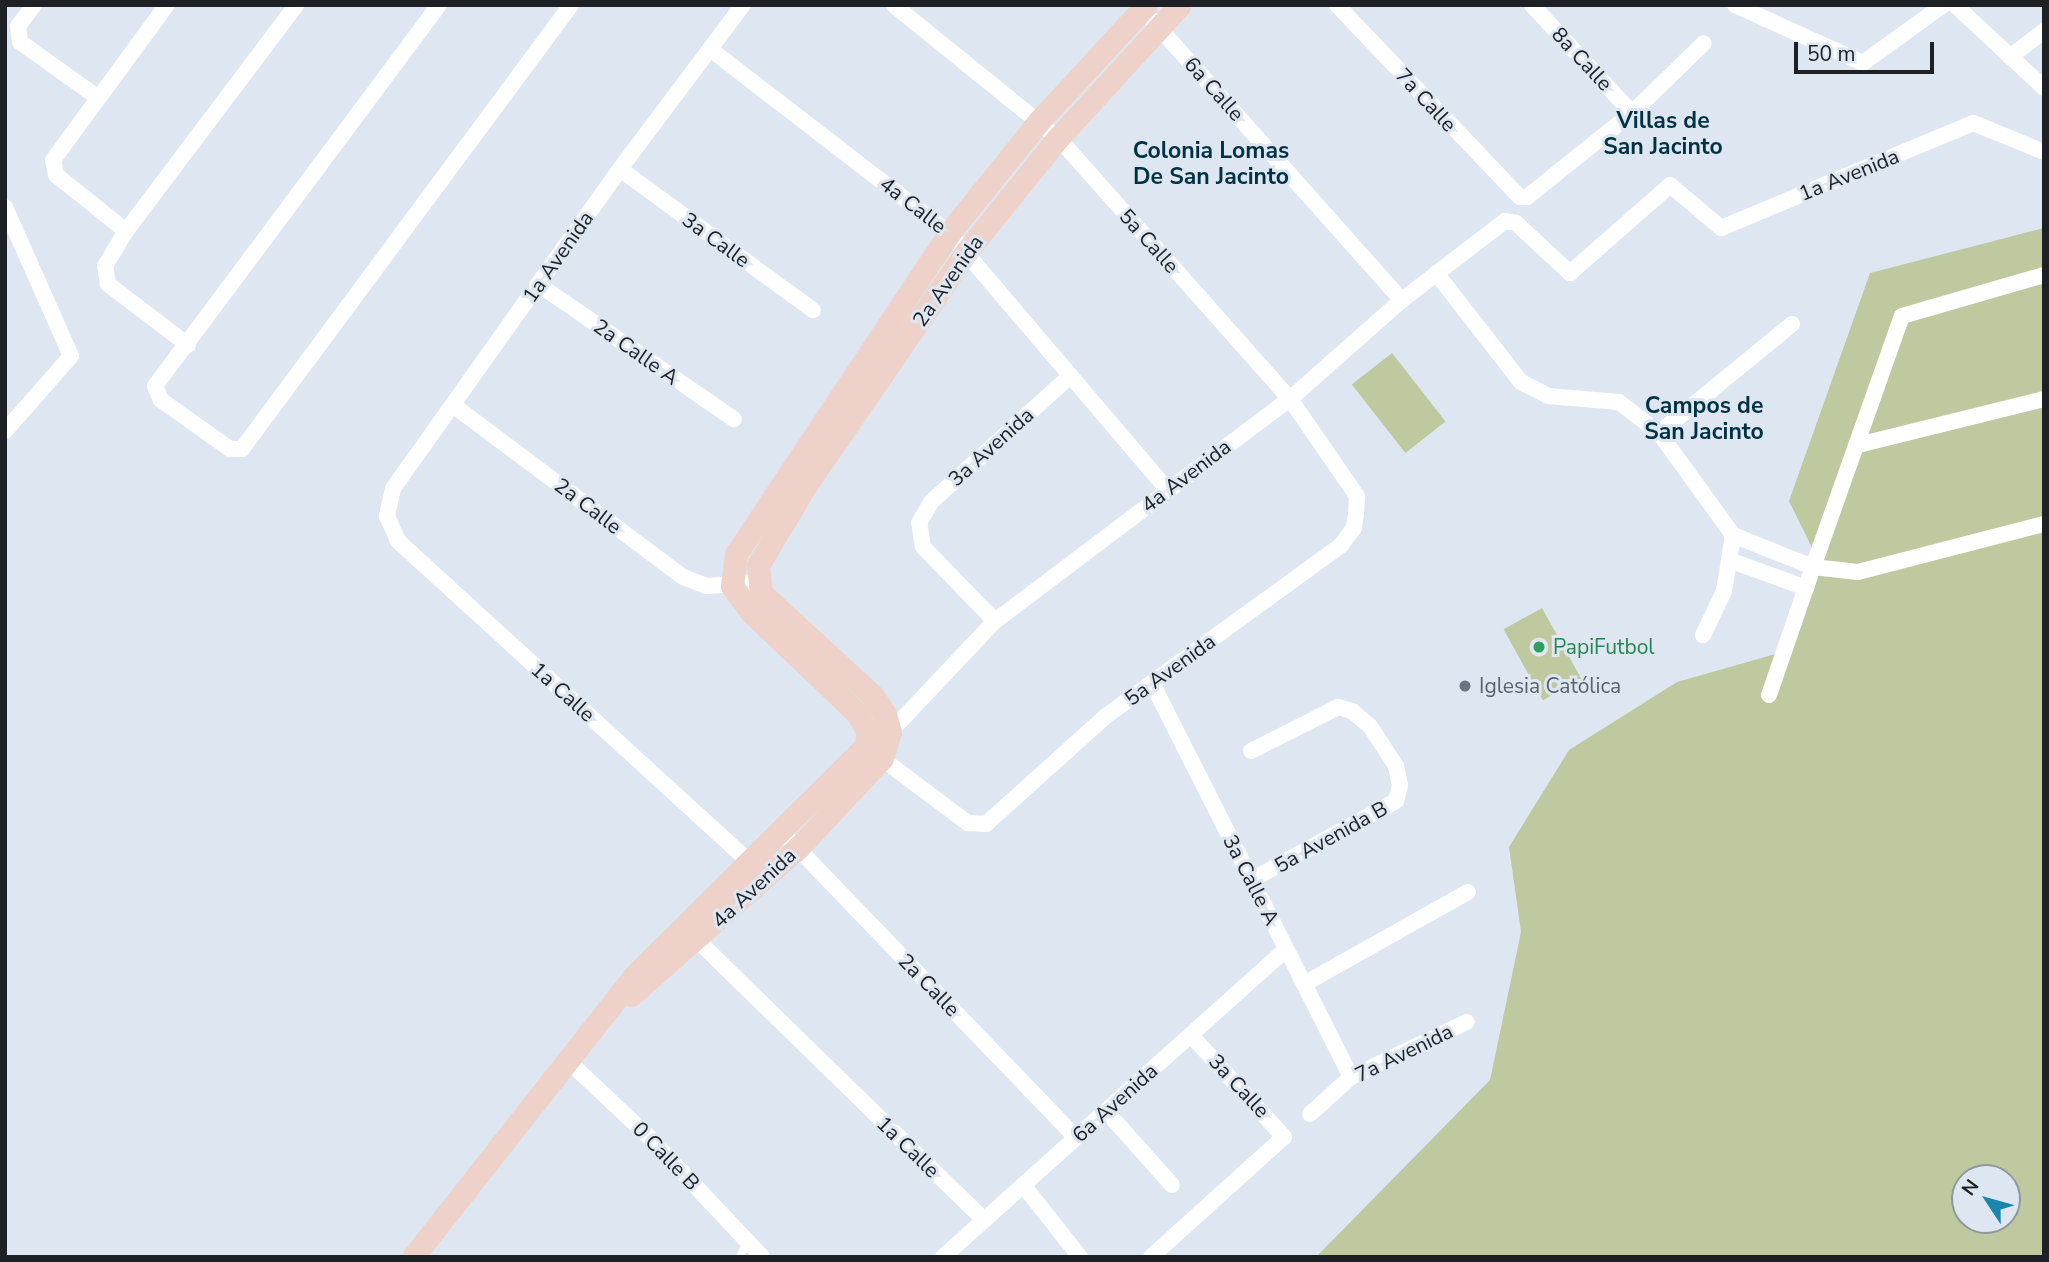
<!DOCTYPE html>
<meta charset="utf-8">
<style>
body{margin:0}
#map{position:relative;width:2049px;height:1262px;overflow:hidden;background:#dee7f1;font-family:"Nunito Sans",sans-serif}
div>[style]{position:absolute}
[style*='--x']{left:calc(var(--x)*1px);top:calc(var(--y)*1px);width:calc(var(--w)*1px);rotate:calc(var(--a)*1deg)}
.green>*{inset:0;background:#bfc9a0;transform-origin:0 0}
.lane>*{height:8px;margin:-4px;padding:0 4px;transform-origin:4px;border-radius:4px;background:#fff}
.street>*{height:16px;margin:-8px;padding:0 8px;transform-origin:8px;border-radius:8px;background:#fff}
.secondary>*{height:23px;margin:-11.5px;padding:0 11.5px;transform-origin:11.5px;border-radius:11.5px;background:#eed2c9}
.dots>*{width:19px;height:19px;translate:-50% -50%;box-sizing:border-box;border:4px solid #dee7f1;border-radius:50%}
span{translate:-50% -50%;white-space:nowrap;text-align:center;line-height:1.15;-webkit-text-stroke:6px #dee7f1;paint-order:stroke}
.street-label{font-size:21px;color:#1d2024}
.leisure-label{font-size:21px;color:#27864d}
.left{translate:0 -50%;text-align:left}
.worship-label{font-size:21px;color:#5b616d}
.neighbourhood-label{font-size:23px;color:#003244;font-weight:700}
.frame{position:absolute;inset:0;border:7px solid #1d2024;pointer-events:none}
.north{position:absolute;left:1951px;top:1164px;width:70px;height:70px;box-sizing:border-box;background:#dee7f1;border:2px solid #91979f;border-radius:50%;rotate:306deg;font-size:19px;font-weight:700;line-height:28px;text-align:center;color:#1d2024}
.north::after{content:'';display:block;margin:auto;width:24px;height:32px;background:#1986ad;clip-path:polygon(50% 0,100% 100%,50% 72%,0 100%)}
.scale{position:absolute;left:1794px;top:42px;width:140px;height:32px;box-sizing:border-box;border:4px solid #1d2024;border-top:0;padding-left:9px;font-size:21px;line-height:24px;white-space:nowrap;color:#1d2024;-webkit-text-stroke:5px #dee7f1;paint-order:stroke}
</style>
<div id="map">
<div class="green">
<i style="clip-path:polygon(evenodd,2044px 228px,2044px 1257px,1316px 1257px,1490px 1080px,1521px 932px,1509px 847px,1569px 750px,1677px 682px,1779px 653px,1819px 562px,1789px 501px,1870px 273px,2044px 228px,1965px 1178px,2007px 1178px,2007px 1220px,1965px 1220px,1965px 1178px)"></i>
<i style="left:1392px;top:353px;width:87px;height:51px;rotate:52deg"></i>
<i style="left:1542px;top:608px;width:81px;height:44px;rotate:61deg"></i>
</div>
<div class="lane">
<i style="--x:740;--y:1257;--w:17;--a:-65"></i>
</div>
<div class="street">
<i style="--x:34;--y:5;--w:26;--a:127"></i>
<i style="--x:18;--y:26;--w:16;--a:83"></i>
<i style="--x:20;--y:42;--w:95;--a:35.5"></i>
<i style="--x:439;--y:5;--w:475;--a:126.7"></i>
<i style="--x:155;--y:386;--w:15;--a:67"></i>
<i style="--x:161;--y:400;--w:85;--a:35.4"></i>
<i style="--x:230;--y:449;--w:12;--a:0"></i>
<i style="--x:242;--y:449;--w:553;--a:-53.46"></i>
<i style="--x:743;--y:5;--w:205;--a:126.9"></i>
<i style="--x:620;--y:169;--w:392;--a:125.4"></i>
<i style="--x:393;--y:489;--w:28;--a:103"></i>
<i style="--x:387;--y:516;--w:27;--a:66"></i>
<i style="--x:398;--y:541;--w:476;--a:42.4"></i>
<i style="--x:1337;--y:5;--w:265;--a:46.4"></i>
<i style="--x:1520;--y:197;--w:7;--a:0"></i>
<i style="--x:1527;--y:197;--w:134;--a:-38.7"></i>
<i style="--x:1632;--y:113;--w:100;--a:-44.2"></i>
<i style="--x:1532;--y:5;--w:147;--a:47.2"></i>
<i style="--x:1735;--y:5;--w:141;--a:24.4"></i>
<i style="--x:1863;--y:63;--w:99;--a:-35.9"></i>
<i style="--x:1955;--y:5;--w:122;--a:43"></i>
<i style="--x:1153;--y:21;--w:374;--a:48.3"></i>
<i style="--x:710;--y:49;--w:302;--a:37.6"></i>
<i style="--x:949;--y:233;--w:336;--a:49.6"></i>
<i style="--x:2010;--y:57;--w:43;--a:-37.4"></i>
<i style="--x:620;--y:169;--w:239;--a:36.2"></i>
<i style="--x:5;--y:207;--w:163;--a:66.1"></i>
<i style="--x:71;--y:356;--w:100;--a:131.3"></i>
<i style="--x:126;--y:231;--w:90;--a:-141.3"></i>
<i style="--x:56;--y:175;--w:15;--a:-101"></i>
<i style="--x:53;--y:160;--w:192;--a:-53.7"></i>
<i style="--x:1436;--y:273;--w:138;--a:52.1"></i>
<i style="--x:1521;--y:382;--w:30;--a:27"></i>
<i style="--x:1548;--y:396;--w:71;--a:4.8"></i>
<i style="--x:1619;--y:402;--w:51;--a:37.8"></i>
<i style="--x:1659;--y:433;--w:126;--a:54"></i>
<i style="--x:1733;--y:535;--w:57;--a:99.1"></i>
<i style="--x:1724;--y:591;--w:49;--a:115.5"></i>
<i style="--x:538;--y:284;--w:238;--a:34.6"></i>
<i style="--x:188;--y:345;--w:101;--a:-142.7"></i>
<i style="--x:108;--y:284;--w:18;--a:-99"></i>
<i style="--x:105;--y:266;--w:41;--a:-59"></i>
<i style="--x:126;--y:231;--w:283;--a:-53"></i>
<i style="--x:453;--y:405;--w:287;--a:36.8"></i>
<i style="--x:683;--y:577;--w:25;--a:21"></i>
<i style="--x:706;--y:586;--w:52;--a:-3.3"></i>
<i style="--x:1659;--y:433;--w:172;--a:-39.3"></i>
<i style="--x:1858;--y:445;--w:192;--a:-13.9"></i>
<i style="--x:1733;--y:535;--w:86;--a:21.8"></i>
<i style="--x:1813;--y:567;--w:266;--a:-70.5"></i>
<i style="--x:1902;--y:316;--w:148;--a:-16.1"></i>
<i style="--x:1732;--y:561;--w:79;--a:20"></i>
<i style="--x:995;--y:621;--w:103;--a:-134.2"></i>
<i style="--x:923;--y:547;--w:24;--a:-99"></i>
<i style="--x:919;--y:523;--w:24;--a:-60"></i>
<i style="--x:931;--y:502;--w:188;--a:-42.2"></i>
<i style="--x:1152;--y:683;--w:441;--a:63.2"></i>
<i style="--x:1769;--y:695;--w:135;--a:-71"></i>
<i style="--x:1813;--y:567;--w:45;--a:6.3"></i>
<i style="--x:1858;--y:572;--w:192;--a:-14.5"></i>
<i style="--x:883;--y:732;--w:7;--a:0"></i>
<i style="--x:890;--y:732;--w:153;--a:-46.6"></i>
<i style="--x:995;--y:621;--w:369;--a:-37"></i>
<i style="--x:1290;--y:399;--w:149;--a:-41.5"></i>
<i style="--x:1402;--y:300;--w:130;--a:-37.5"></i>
<i style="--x:1505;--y:221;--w:11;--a:10"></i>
<i style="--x:1516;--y:223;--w:74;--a:42.8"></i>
<i style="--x:1570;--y:273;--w:133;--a:-41.3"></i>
<i style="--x:1670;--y:185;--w:67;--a:40.1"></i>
<i style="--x:1721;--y:228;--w:273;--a:-22.6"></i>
<i style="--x:1973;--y:123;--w:77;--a:22.2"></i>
<i style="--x:1251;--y:751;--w:97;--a:-26.8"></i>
<i style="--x:1338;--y:707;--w:15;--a:16"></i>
<i style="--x:1352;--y:711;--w:23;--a:40"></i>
<i style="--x:1370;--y:726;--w:48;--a:57"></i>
<i style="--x:1396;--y:766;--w:19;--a:78"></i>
<i style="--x:1400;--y:785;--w:16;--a:104"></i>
<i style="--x:1396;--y:801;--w:165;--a:151.4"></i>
<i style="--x:873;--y:752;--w:119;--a:36.8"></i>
<i style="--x:968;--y:823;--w:18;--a:3"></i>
<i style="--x:986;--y:824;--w:161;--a:-42"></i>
<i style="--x:1106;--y:716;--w:291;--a:-36"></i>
<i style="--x:1341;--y:545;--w:21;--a:-53"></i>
<i style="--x:1354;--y:528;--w:14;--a:-82"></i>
<i style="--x:1356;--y:514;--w:18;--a:-87"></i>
<i style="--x:1357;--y:496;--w:118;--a:-124.6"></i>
<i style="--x:1290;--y:399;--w:349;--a:-131.6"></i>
<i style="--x:1058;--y:138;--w:211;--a:-141"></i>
<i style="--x:782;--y:832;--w:424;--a:46.1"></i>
<i style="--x:690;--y:933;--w:411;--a:44.3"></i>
<i style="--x:1304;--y:984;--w:188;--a:-29.3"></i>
<i style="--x:566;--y:1059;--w:114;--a:43.2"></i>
<i style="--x:649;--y:1137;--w:165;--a:46.7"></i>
<i style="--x:1106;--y:1111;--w:99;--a:48.3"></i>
<i style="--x:1310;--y:1114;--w:55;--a:-42.1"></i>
<i style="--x:1351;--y:1077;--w:128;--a:-25.4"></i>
<i style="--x:1023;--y:1185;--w:92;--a:51.6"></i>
<i style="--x:943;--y:1257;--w:461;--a:-41.9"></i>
<i style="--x:1151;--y:1257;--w:179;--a:-42.1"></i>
<i style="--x:1284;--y:1137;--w:138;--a:-132.4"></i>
</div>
<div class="secondary">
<i style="--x:631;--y:995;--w:222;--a:-41.4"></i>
<i style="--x:798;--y:848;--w:123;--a:-47"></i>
<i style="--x:882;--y:758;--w:27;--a:-73"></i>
<i style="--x:890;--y:732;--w:19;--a:-106"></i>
<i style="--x:885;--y:714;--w:23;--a:-124"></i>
<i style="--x:872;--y:695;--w:151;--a:-137.4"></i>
<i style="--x:761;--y:593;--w:28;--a:-96"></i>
<i style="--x:758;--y:565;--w:93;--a:-59"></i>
<i style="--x:806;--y:485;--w:284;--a:-55.5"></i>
<i style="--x:967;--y:251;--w:145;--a:-51.2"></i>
<i style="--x:1058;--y:138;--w:180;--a:-47.5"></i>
<i style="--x:413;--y:1257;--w:356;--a:-51.8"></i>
<i style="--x:633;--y:977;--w:327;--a:-44.8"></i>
<i style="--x:865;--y:747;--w:15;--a:-79"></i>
<i style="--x:868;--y:732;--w:22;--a:-120"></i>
<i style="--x:857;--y:713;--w:146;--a:-136.4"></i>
<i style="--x:751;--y:612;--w:32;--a:-126"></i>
<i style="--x:732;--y:586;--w:32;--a:-83"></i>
<i style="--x:736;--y:554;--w:385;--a:-56.4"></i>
<i style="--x:949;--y:233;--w:144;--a:-51.2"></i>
<i style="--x:1039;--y:121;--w:158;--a:-47.3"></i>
</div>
<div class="dots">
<i style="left:1539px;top:647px;background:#2e9e5b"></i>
<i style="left:1465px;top:686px;background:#6b7280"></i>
</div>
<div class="street-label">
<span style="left:1582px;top:59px;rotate:47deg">8a Calle</span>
<span style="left:1214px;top:89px;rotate:48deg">6a Calle</span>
<span style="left:1426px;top:100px;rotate:47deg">7a Calle</span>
<span style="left:1849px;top:175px;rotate:-22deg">1a Avenida</span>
<span style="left:913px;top:205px;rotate:38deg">4a Calle</span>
<span style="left:716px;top:240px;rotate:36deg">3a Calle</span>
<span style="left:1149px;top:241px;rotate:48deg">5a Calle</span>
<span style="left:558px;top:257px;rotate:-55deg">1a Avenida</span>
<span style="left:948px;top:281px;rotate:-55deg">2a Avenida</span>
<span style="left:636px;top:352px;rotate:35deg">2a Calle A</span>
<span style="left:991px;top:447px;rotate:-42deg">3a Avenida</span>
<span style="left:1186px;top:476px;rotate:-37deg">4a Avenida</span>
<span style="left:588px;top:506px;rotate:37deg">2a Calle</span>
<span style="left:1170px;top:670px;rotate:-36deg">5a Avenida</span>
<span style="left:563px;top:692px;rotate:42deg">1a Calle</span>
<span style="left:1331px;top:837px;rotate:-29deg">5a Avenida B</span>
<span style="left:1251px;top:880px;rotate:63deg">3a Calle A</span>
<span style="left:754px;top:888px;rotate:-43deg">4a Avenida</span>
<span style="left:929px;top:985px;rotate:46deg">2a Calle</span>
<span style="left:1404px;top:1053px;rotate:-26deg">7a Avenida</span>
<span style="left:1239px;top:1086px;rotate:47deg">3a Calle</span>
<span style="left:1115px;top:1103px;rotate:-42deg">6a Avenida</span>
<span style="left:908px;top:1147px;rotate:44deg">1a Calle</span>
<span style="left:666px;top:1156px;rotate:46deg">0 Calle B</span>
</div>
<div class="leisure-label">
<span class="left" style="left:1553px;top:647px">PapiFutbol</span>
</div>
<div class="worship-label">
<span class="left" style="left:1479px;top:686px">Iglesia Católica</span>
</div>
<div class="neighbourhood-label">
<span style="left:1663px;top:134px">Villas de<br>San Jacinto</span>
<span style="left:1211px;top:164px">Colonia Lomas<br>De San Jacinto</span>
<span style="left:1704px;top:419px">Campos de<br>San Jacinto</span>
</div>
<div class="frame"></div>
<div class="north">N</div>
<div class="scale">50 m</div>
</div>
